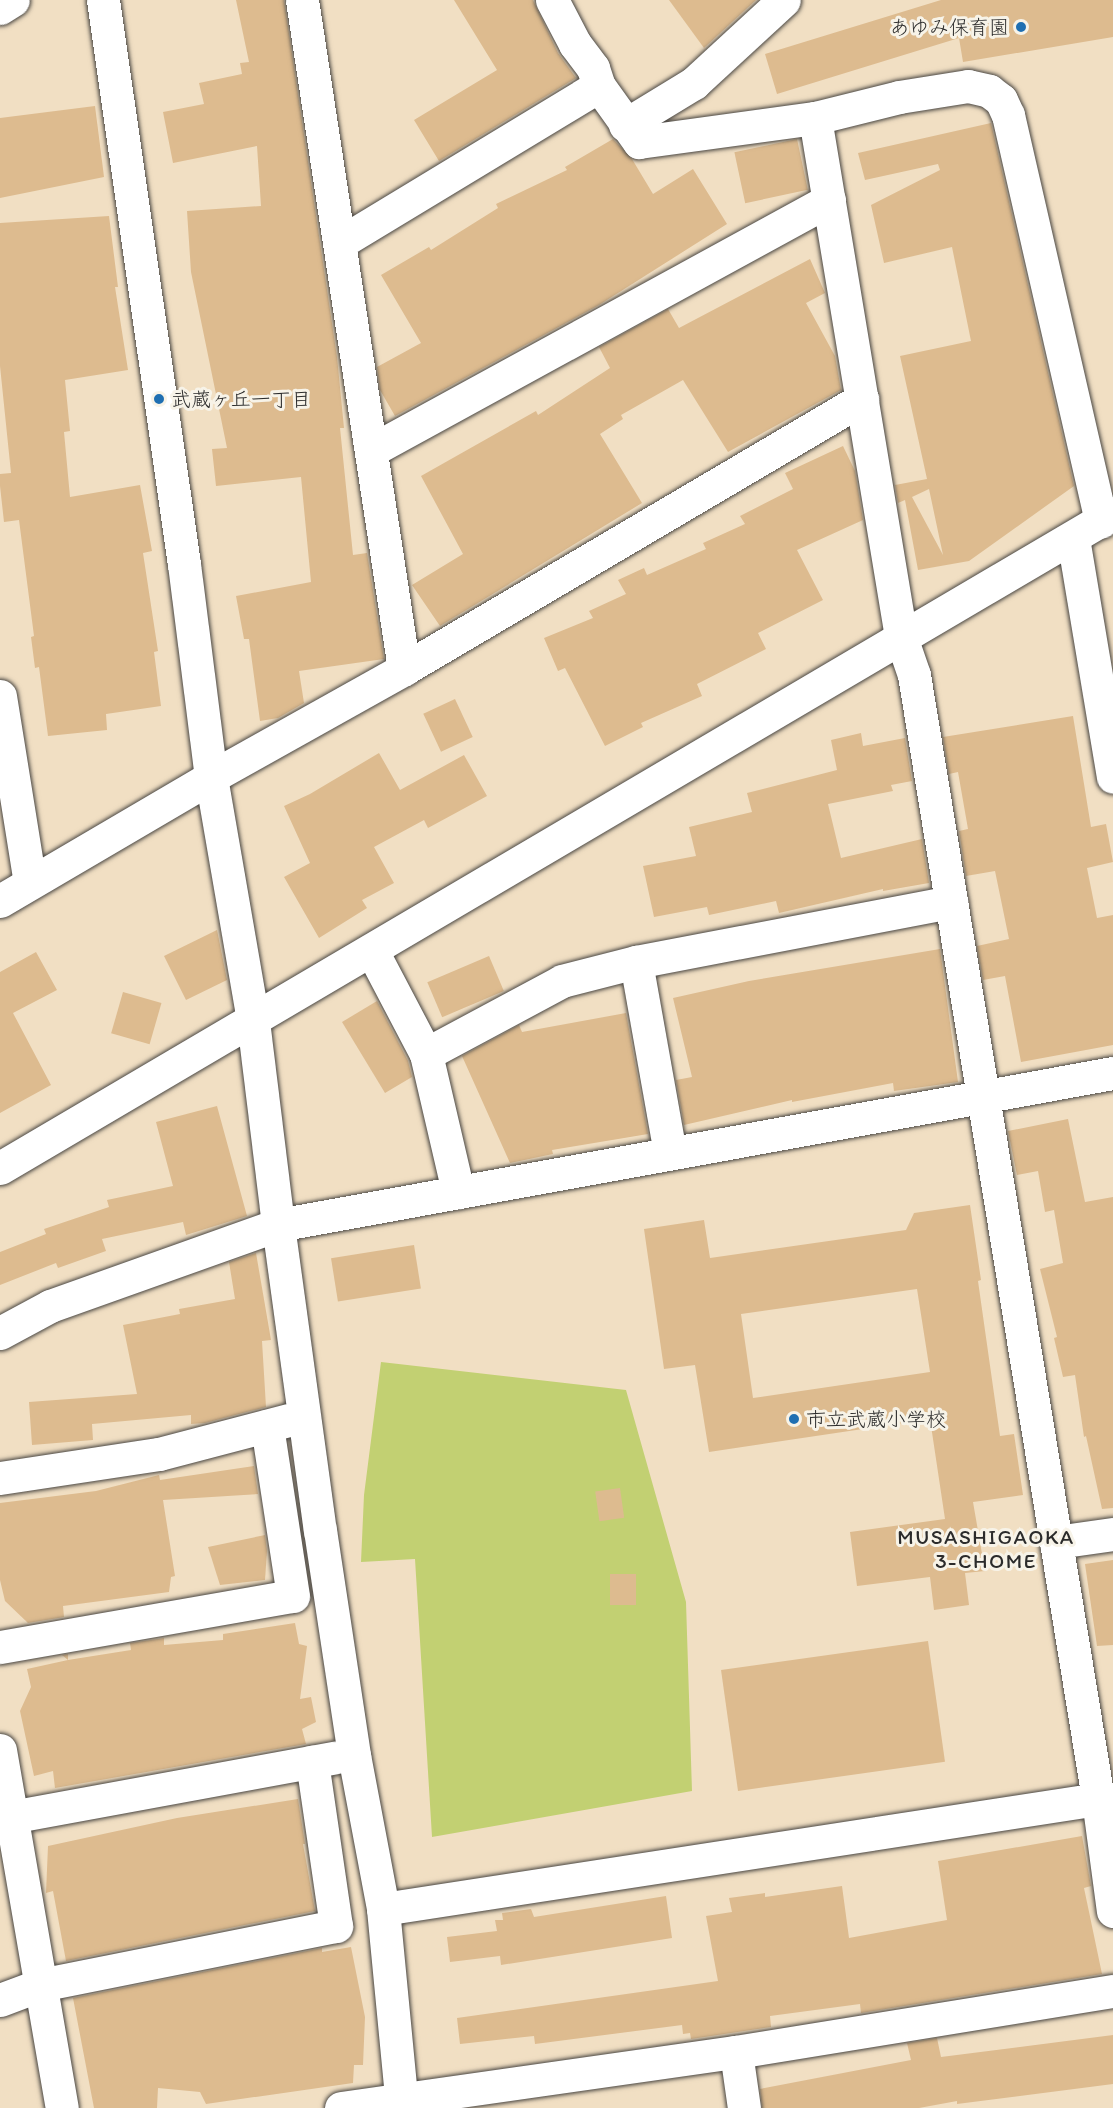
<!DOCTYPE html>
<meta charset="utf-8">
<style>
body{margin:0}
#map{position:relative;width:1113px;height:2108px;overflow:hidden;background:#f1dfc3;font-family:Itim,"Klee One",sans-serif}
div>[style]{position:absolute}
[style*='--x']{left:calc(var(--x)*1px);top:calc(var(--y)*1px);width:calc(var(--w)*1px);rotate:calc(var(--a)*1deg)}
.green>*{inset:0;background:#c2d072}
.building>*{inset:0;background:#ddbb8f;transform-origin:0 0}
.roads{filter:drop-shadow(0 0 2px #494642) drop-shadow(0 0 2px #494642)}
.minor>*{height:33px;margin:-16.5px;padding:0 16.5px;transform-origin:16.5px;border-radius:16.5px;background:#fff}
.dots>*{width:16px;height:16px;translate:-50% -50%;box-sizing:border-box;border:3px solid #f7f3e8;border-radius:50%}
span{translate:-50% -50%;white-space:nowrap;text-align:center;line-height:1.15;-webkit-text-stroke:6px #f7f3e8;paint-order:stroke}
.poi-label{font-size:20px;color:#2b2b2b}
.right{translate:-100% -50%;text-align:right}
.left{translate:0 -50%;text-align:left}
.neighbourhood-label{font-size:21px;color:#2b2b2b;letter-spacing:1.5px}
</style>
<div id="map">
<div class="green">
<i style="clip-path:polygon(381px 1362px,626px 1390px,686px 1602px,692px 1791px,432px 1837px,415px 1559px,361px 1562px,364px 1495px)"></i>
</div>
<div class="building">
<i style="clip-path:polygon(236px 0,284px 0,337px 357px,344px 428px,340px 428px,353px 555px,367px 553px,384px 659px,299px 671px,304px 703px,278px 718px,260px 721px,249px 639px,244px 639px,236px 596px,311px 582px,301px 477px,216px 486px,212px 449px,227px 448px,191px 272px,187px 211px,261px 206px,257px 146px,173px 163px,163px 112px,204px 104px,199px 83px,242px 74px,240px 63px,249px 62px)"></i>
<i style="clip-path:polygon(454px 0,533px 0,558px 53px,576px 78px,439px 161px,414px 120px,497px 70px)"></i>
<i style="clip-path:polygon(669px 0,756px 0,704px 48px)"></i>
<i style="clip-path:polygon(941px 0,1113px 0,1113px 37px,963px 62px,959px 38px,777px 94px,765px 54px)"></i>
<i style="clip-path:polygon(95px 106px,104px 177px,0 198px,0 118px)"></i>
<i style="clip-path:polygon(evenodd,991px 123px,1074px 486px,969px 561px,918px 570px,905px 500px,898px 503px,895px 485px,927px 479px,900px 356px,971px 341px,952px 247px,884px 263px,871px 205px,940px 170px,938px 164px,865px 180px,858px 153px,991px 123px,929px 489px,943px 555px,912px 497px,929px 489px)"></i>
<i style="clip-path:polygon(613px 139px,632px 159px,653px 194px,693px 169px,727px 224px,599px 305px,395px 416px,380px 390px,377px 367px,421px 343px,381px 275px,429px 247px,431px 250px,498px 208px,496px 204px,567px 170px,565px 167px)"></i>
<i style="left:797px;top:139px;width:52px;height:64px;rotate:78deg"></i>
<i style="clip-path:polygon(109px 216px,118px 287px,115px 287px,128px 370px,65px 380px,70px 431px,64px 432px,70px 497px,140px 485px,152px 551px,143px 553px,158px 651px,154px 652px,161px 706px,106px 714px,107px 730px,48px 736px,39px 667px,35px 668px,31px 637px,34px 636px,19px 520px,4px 522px,0 486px,0 474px,11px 473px,0 366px,0 223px)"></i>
<i style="clip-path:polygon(810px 259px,825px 293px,806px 303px,835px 356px,841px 390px,728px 452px,683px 380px,621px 415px,623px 419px,600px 434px,642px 503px,440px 626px,412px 585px,463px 554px,421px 476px,536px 411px,538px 415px,610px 368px,599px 347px,668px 309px,679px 328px)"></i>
<i style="clip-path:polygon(843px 446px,855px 471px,863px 520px,797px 550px,823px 600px,758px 633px,766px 649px,697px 684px,702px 696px,641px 723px,643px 727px,605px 746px,565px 668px,558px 671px,544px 638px,593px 618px,589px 611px,626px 594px,618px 580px,644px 568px,647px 575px,706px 549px,703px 543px,745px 524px,740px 516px,793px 489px,785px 473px)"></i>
<i style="left:455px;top:699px;width:42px;height:35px;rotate:65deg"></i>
<i style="clip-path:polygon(1073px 716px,1091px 827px,1106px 824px,1113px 862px,1087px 868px,1097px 918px,1113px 915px,1113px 1045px,1021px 1062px,1005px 976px,983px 980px,977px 946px,1009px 939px,995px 871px,966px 876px,959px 831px,968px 829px,958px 772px,949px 774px,943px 737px)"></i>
<i style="clip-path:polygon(861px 733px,863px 746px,905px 738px,912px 781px,891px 785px,893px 791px,828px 804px,841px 858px,922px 839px,929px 883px,883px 891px,883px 889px,779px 913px,776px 901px,709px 915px,707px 907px,654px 917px,643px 866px,696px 856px,689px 827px,752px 812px,747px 793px,837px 770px,831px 740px)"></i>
<i style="clip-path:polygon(379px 753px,400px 790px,464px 755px,487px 796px,428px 828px,424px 820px,374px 847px,394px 883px,362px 900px,367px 908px,319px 938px,284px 877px,310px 863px,284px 806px,310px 794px)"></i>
<i style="clip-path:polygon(217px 930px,227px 980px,186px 1000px,164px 956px)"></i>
<i style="clip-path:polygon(940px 949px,958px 1082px,894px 1091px,893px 1083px,792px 1102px,792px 1100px,684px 1125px,676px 1080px,692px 1077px,673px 998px,749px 981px)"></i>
<i style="clip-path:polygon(36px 952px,57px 990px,13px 1013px,51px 1085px,0 1113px,0 972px)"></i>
<i style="left:489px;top:956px;width:38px;height:67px;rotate:67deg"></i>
<i style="left:123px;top:992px;width:40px;height:43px;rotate:16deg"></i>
<i style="clip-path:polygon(377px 1001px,408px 1061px,412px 1077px,385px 1093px,342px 1022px)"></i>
<i style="clip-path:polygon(626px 1013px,648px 1134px,552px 1150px,553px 1154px,510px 1163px,462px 1056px,519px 1025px,522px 1032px)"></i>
<i style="clip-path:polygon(217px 1106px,247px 1216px,186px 1235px,183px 1222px,102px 1239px,106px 1251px,58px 1268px,56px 1263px,0 1285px,0 1252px,46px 1234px,44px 1229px,109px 1207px,107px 1200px,173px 1186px,156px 1122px)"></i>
<i style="clip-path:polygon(1068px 1119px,1085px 1202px,1113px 1197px,1113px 1508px,1102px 1509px,1086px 1436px,1084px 1437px,1075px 1375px,1063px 1377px,1054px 1338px,1057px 1337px,1040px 1269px,1063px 1263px,1054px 1210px,1045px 1212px,1038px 1171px,1017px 1175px,1008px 1131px)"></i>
<i style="clip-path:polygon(evenodd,970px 1205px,981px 1280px,978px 1281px,1000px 1436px,1014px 1434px,1023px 1495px,973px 1502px,985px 1571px,965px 1573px,969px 1605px,934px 1610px,930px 1577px,857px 1586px,850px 1532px,945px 1519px,930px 1419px,709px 1452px,695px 1365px,664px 1369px,644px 1229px,704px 1220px,710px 1258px,906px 1230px,914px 1213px,970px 1205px,917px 1289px,930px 1372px,753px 1398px,741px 1314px,917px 1289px)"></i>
<i style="left:414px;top:1245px;width:44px;height:84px;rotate:81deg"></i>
<i style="clip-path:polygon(256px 1253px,271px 1340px,262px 1341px,266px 1407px,205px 1423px,191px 1424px,191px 1415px,92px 1424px,93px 1440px,32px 1445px,29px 1402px,137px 1394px,123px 1325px,180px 1314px,179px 1309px,235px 1299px,229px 1262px)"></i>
<i style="clip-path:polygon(254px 1466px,258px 1494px,163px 1500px,175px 1576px,171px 1577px,169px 1592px,63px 1606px,64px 1617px,28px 1623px,5px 1601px,0 1580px,0 1503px,96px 1491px,159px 1475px,160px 1480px)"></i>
<i style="left:620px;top:1488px;width:30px;height:25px;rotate:82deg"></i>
<i style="clip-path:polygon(265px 1535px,267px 1551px,265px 1580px,220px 1585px,208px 1547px)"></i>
<i style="clip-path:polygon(1113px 1560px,1113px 1645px,1097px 1646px,1085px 1564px)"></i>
<i style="left:610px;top:1574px;width:26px;height:31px"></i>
<i style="clip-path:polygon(295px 1623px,299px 1644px,307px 1646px,300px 1699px,311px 1697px,316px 1722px,302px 1729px,306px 1744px,55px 1788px,53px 1771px,34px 1776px,20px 1711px,31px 1687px,27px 1669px,68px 1660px,62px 1655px,68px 1654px,68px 1660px,131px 1650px,130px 1643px,158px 1639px,164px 1638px,164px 1645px,223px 1640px,223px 1634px)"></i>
<i style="left:928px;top:1641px;width:122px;height:209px;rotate:82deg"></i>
<i style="clip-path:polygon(298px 1799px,305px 1844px,303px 1844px,315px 1911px,66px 1961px,53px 1891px,46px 1893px,48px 1846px,177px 1818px)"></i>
<i style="clip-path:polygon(1082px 1836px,1091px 1886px,1084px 1888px,1102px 1974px,861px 2013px,860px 2004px,770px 2016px,771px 2027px,691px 2039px,690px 2033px,683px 2034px,682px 2025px,535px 2044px,534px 2036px,460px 2044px,457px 2018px,718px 1981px,706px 1916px,732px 1912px,729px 1898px,765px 1893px,765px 1897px,842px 1886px,849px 1938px,947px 1920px,938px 1861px)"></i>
<i style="clip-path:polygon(666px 1896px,672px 1938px,501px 1965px,500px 1956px,450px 1962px,447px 1937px,497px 1931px,495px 1920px,503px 1920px,502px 1913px,531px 1909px,534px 1917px)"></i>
<i style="clip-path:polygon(351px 1947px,365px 2017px,363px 2065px,354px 2065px,353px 2083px,206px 2104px,200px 2092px,158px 2088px,157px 2108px,94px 2108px,73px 1998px,322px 1948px,322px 1952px)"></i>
<i style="clip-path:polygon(1113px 2035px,1113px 2084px,957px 2104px,957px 2101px,919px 2108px,762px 2108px,760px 2089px,911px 2060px,907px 2043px,937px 2038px,941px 2057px)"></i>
</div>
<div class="roads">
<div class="minor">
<i style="--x:103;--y:0;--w:570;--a:81.83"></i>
<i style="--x:184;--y:564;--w:215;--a:82.8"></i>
<i style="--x:211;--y:777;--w:248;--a:80.2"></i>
<i style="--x:253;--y:1021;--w:206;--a:83"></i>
<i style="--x:278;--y:1225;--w:308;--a:82.2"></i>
<i style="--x:320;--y:1530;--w:228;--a:81.4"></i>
<i style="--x:354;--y:1755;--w:157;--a:79.3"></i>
<i style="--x:383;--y:1909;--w:200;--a:84.5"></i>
<i style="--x:302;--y:0;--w:677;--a:81.33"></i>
<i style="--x:552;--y:0;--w:50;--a:62.4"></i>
<i style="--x:575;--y:44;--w:30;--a:53"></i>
<i style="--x:593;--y:68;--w:19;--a:72"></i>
<i style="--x:599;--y:86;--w:69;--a:54.5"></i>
<i style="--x:639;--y:142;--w:178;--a:-7.8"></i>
<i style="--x:815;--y:118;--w:87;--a:-14"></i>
<i style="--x:899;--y:97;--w:70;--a:-9.1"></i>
<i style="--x:968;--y:86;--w:22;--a:13"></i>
<i style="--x:989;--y:91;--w:15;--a:37"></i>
<i style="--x:1001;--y:100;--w:17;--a:65"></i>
<i style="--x:1008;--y:115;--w:417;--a:77.1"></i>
<i style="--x:0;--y:8;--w:15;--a:-32"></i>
<i style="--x:815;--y:118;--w:526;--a:80.59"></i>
<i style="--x:901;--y:637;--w:40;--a:71.1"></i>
<i style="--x:914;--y:675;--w:1139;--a:80.7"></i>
<i style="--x:1098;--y:1799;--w:113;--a:82.4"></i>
<i style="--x:625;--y:125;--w:81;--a:-31.3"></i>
<i style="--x:694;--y:83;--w:122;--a:-42.7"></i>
<i style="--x:341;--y:242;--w:301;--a:-31.2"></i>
<i style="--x:372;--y:450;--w:521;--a:-28.68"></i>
<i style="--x:1073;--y:538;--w:242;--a:80.5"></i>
<i style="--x:0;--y:696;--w:189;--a:80.9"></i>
<i style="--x:0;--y:901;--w:245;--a:-30.4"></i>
<i style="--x:211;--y:777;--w:221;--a:-29.2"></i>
<i style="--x:404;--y:669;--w:532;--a:-30.52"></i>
<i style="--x:372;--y:951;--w:116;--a:62.3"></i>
<i style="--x:426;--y:1054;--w:142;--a:76.9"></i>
<i style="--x:426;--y:1054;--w:154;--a:-28.2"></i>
<i style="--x:562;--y:981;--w:76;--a:-14.4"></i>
<i style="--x:670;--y:1153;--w:194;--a:-100.1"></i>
<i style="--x:636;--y:962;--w:321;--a:-10.8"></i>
<i style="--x:0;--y:1168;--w:1291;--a:-30.48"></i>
<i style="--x:0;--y:1333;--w:57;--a:-28.4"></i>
<i style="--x:50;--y:1306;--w:242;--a:-19.6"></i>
<i style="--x:278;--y:1225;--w:849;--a:-10.32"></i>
<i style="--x:0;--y:1478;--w:161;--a:-8.6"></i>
<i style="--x:159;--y:1454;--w:134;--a:-14.7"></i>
<i style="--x:1056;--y:1542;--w:58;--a:-8"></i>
<i style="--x:0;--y:1647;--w:297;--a:-9.9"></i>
<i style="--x:293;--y:1596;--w:172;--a:-98.7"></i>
<i style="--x:0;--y:1750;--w:363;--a:80.2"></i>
<i style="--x:0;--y:1819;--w:340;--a:-10.4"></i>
<i style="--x:383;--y:1909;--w:723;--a:-8.75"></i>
<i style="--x:0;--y:2000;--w:43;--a:-20.6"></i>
<i style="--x:40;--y:1985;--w:302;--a:-11.3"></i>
<i style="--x:336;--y:1926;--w:166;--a:-98.3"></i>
<i style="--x:736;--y:2052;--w:57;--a:81.9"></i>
<i style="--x:341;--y:2108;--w:399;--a:-8.1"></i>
<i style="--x:736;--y:2052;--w:382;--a:-9.2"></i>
</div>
</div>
<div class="dots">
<i style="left:1021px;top:27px;background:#1f6fb2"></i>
<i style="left:159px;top:399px;background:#1f6fb2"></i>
<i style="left:794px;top:1419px;background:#1f6fb2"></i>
</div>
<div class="poi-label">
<span class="right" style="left:1009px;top:27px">あゆみ保育園</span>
<span class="left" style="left:171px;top:399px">武蔵ヶ丘一丁目</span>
<span class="left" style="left:806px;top:1419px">市立武蔵小学校</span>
</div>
<div class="neighbourhood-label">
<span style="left:986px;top:1549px">MUSASHIGAOKA<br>3-CHOME</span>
</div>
</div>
